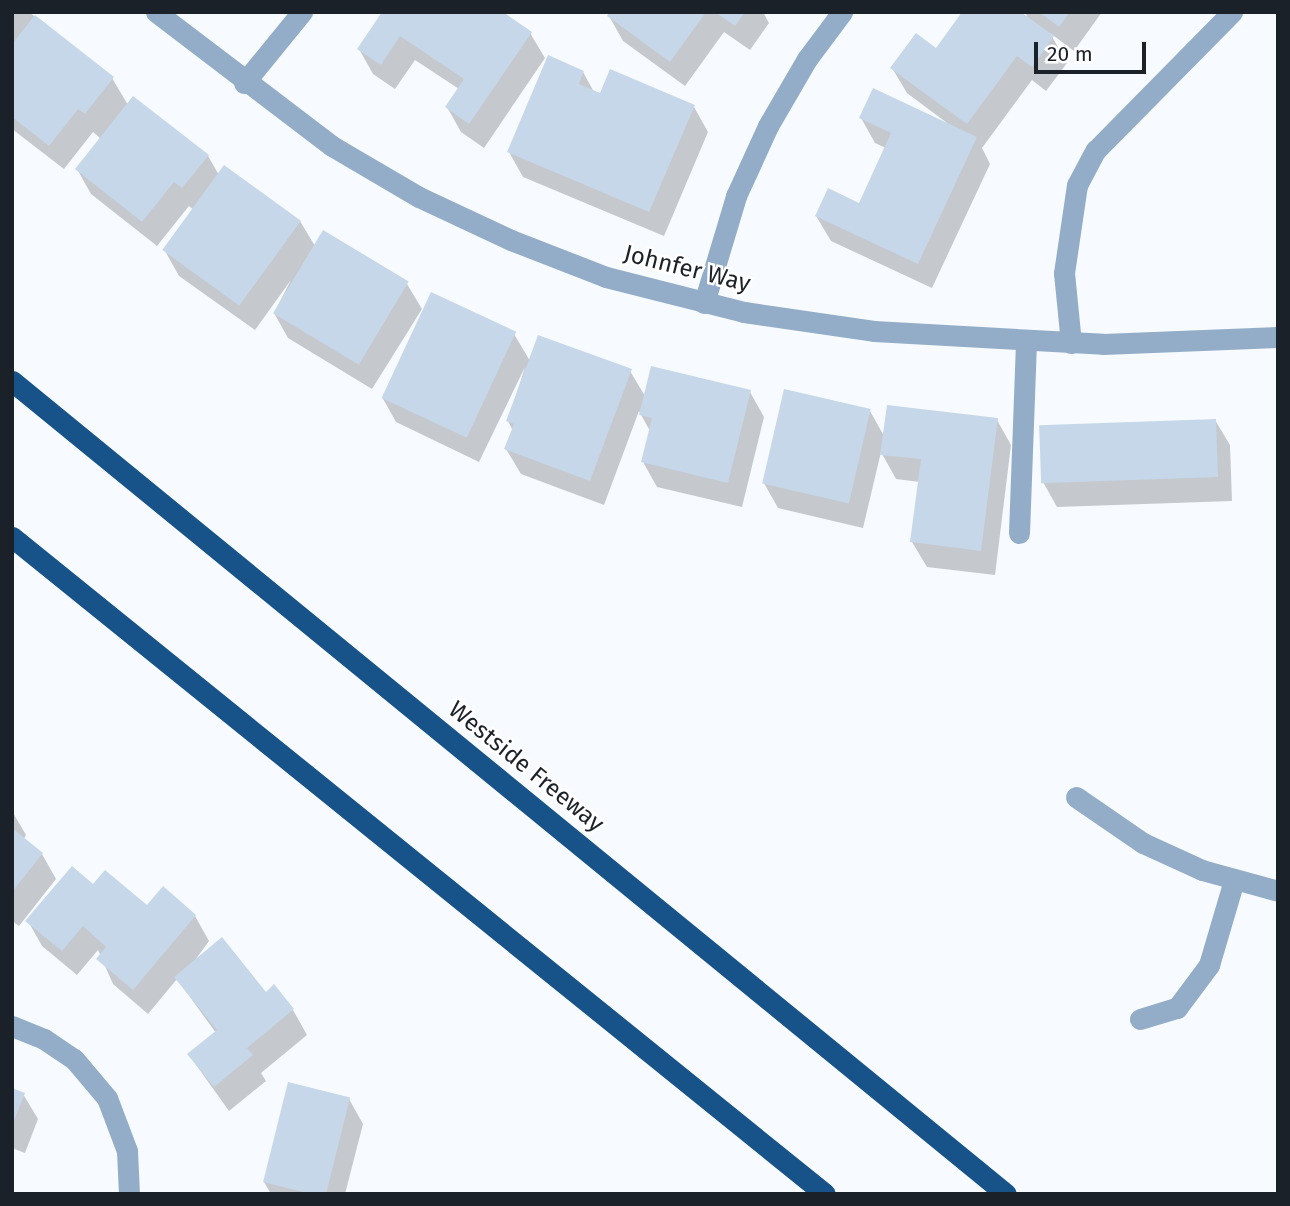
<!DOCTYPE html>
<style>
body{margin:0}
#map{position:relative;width:1290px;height:1206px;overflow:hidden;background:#f7fbff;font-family:"Fira Sans",sans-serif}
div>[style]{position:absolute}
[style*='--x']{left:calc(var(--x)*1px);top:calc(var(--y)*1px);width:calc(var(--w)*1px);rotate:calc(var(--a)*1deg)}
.shadow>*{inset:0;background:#0003}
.building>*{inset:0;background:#c5d7e9;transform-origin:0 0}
.minor>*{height:21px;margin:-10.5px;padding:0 10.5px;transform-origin:10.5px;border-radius:10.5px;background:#93adc8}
.highway>*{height:21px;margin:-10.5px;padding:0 10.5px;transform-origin:10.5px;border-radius:10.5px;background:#175288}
span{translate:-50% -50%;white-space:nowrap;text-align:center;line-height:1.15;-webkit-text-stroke:5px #fff;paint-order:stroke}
.street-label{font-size:24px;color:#1b2128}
.frame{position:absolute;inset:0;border:14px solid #1b2128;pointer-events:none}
.scale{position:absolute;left:1034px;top:42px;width:112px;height:32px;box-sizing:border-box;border:4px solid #1b2128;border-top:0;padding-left:9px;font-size:21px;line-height:24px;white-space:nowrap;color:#1b2128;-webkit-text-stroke:5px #fff;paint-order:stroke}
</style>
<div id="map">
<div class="shadow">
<i style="clip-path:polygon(12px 12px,29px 12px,112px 78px,128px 105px,208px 156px,219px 175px,300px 221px,315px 246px,407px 284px,422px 309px,372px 389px,288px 338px,274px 313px,291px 280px,255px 330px,179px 276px,165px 251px,194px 210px,189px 206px,157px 246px,91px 194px,77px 169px,101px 139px,93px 132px,64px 169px,12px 129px)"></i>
<i style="clip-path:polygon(384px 12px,530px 33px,545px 58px,484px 148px,461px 132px,447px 107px,459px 89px,415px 60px,395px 89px,373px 74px,359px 49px)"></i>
<i style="clip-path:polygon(611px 12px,763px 12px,769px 23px,750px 50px,724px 32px,685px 86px,623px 41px,609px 16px)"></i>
<i style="clip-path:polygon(1025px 12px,1102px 12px,1074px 51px,1050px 33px,1067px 63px,1046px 91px,1032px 80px,982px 148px,990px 164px,932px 288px,831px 241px,816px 216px,859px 205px,886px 148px,875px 143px,861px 118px,947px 123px,907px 93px,892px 68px,1029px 21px)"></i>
<i style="clip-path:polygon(583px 72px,594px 92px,694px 107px,708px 132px,664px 236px,523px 177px,509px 152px)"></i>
<i style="clip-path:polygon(514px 334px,530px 361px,630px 371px,645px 396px,750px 392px,764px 417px,742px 507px,657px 487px,643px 462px,650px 431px,639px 411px,604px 505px,521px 474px,506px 449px,513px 431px,508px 421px,525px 367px,479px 462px,396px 422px,382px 397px)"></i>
<i style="clip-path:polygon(870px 411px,884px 436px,997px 420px,1011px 445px,995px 575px,927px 567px,912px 542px,920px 482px,896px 479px,881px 452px,863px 528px,778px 508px,764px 483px)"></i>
<i style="clip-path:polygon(1215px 420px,1230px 445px,1232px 501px,1057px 507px,1043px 482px)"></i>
<i style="clip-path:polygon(12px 811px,26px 835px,23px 840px,42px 854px,56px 879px,19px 926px,12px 921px)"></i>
<i style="clip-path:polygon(93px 886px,147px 908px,195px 916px,209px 941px,193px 963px,293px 1010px,307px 1035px,261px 1073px,266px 1081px,229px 1111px,189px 1055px,216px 1033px,177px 979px,148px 1014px,113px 984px,98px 950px,77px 975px,42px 946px,28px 921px)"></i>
<i style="clip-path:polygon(12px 1090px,23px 1094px,38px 1119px,25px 1153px,12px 1148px)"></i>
<i style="clip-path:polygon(349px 1099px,363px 1124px,345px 1194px,271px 1194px,264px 1182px)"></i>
</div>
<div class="building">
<i style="clip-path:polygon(382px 12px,503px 12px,532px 32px,469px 124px,445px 107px,464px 79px,400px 36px,381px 65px,357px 49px)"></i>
<i style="clip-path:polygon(609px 12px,706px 12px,670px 62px,607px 16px)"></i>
<i style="clip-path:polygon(715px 12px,745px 12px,735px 26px)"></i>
<i style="clip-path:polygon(962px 12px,1021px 12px,1054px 36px,1032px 67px,1017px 56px,967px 124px,890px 68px,916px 33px,936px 48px)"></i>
<i style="clip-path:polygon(1039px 12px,1070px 12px,1059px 27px)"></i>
<i style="clip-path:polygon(35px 15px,114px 77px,85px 114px,78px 109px,49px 146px,12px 117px,12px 44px)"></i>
<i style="clip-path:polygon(548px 55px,584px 71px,579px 84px,600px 93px,610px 69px,695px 105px,649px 212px,507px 152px)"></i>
<i style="clip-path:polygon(873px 88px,977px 137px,918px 264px,815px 216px,828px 188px,859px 203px,891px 133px,859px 118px)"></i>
<i style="clip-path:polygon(133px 96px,209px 155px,182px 188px,174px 182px,142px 222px,75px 169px)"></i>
<i style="left:224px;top:165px;width:95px;height:105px;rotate:36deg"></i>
<i style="left:323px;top:230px;width:100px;height:97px;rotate:31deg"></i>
<i style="left:431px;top:292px;width:94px;height:117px;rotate:25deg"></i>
<i style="clip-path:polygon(538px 335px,632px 369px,590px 481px,504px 449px,514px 424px,506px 421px)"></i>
<i style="clip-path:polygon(651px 366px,751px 390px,728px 483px,641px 462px,652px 418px,639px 415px)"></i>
<i style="left:784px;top:389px;width:89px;height:97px;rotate:13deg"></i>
<i style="clip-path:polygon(887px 405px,998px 418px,981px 551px,910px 542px,921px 459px,880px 455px)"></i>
<i style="left:1216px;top:419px;width:58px;height:177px;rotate:88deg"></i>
<i style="clip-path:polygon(12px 828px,43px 853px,12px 892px)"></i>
<i style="clip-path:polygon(72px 866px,93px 884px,105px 870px,147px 905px,163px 886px,196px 915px,133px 990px,96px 959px,106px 947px,83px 926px,62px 951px,25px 921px)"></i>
<i style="clip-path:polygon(222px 937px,266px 992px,274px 984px,294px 1009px,247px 1048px,253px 1055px,214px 1087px,187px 1054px,217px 1030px,174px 977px)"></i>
<i style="left:288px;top:1082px;width:64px;height:103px;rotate:14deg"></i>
<i style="clip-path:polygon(12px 1088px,25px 1093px,12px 1125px)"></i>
</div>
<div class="minor">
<i style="--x:156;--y:12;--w:221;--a:37.3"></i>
<i style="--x:332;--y:146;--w:101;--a:30.4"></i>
<i style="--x:419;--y:197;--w:102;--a:25.1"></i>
<i style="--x:511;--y:240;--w:102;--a:21.3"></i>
<i style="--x:606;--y:277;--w:142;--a:14.2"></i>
<i style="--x:744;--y:312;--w:131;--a:8.3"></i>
<i style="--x:874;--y:331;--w:229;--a:3.2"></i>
<i style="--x:1103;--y:344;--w:175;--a:-2.3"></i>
<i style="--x:244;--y:83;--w:92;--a:-50.8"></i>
<i style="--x:704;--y:303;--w:112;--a:-73.3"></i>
<i style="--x:736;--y:196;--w:77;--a:-65.4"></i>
<i style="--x:768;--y:126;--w:78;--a:-59.8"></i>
<i style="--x:807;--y:59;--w:59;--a:-53.3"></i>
<i style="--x:1071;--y:343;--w:70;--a:-95.7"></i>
<i style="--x:1064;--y:273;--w:89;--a:-81.6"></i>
<i style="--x:1077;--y:185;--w:40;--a:-62"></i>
<i style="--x:1096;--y:150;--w:194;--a:-45.4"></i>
<i style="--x:1019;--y:533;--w:191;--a:-87.9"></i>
<i style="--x:1076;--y:797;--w:81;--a:34.5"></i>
<i style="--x:1143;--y:843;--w:65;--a:24.6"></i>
<i style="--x:1202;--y:870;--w:79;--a:15.4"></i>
<i style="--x:1140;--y:1019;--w:39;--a:-17"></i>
<i style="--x:1177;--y:1008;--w:54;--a:-53.3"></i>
<i style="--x:1209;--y:965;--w:89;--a:-73.6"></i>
<i style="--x:12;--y:1026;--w:35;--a:22"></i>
<i style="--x:44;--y:1039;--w:36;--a:34"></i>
<i style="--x:74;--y:1059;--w:51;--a:49.8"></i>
<i style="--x:107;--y:1098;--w:57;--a:69.3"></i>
<i style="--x:127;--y:1151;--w:43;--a:87.3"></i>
</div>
<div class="highway">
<i style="--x:12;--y:381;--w:1284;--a:39.28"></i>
<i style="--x:12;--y:537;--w:1045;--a:38.94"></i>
</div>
<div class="street-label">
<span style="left:687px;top:269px;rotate:14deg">Johnfer Way</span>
<span style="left:526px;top:767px;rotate:39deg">Westside Freeway</span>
</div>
<div class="frame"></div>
<div class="scale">20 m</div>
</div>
